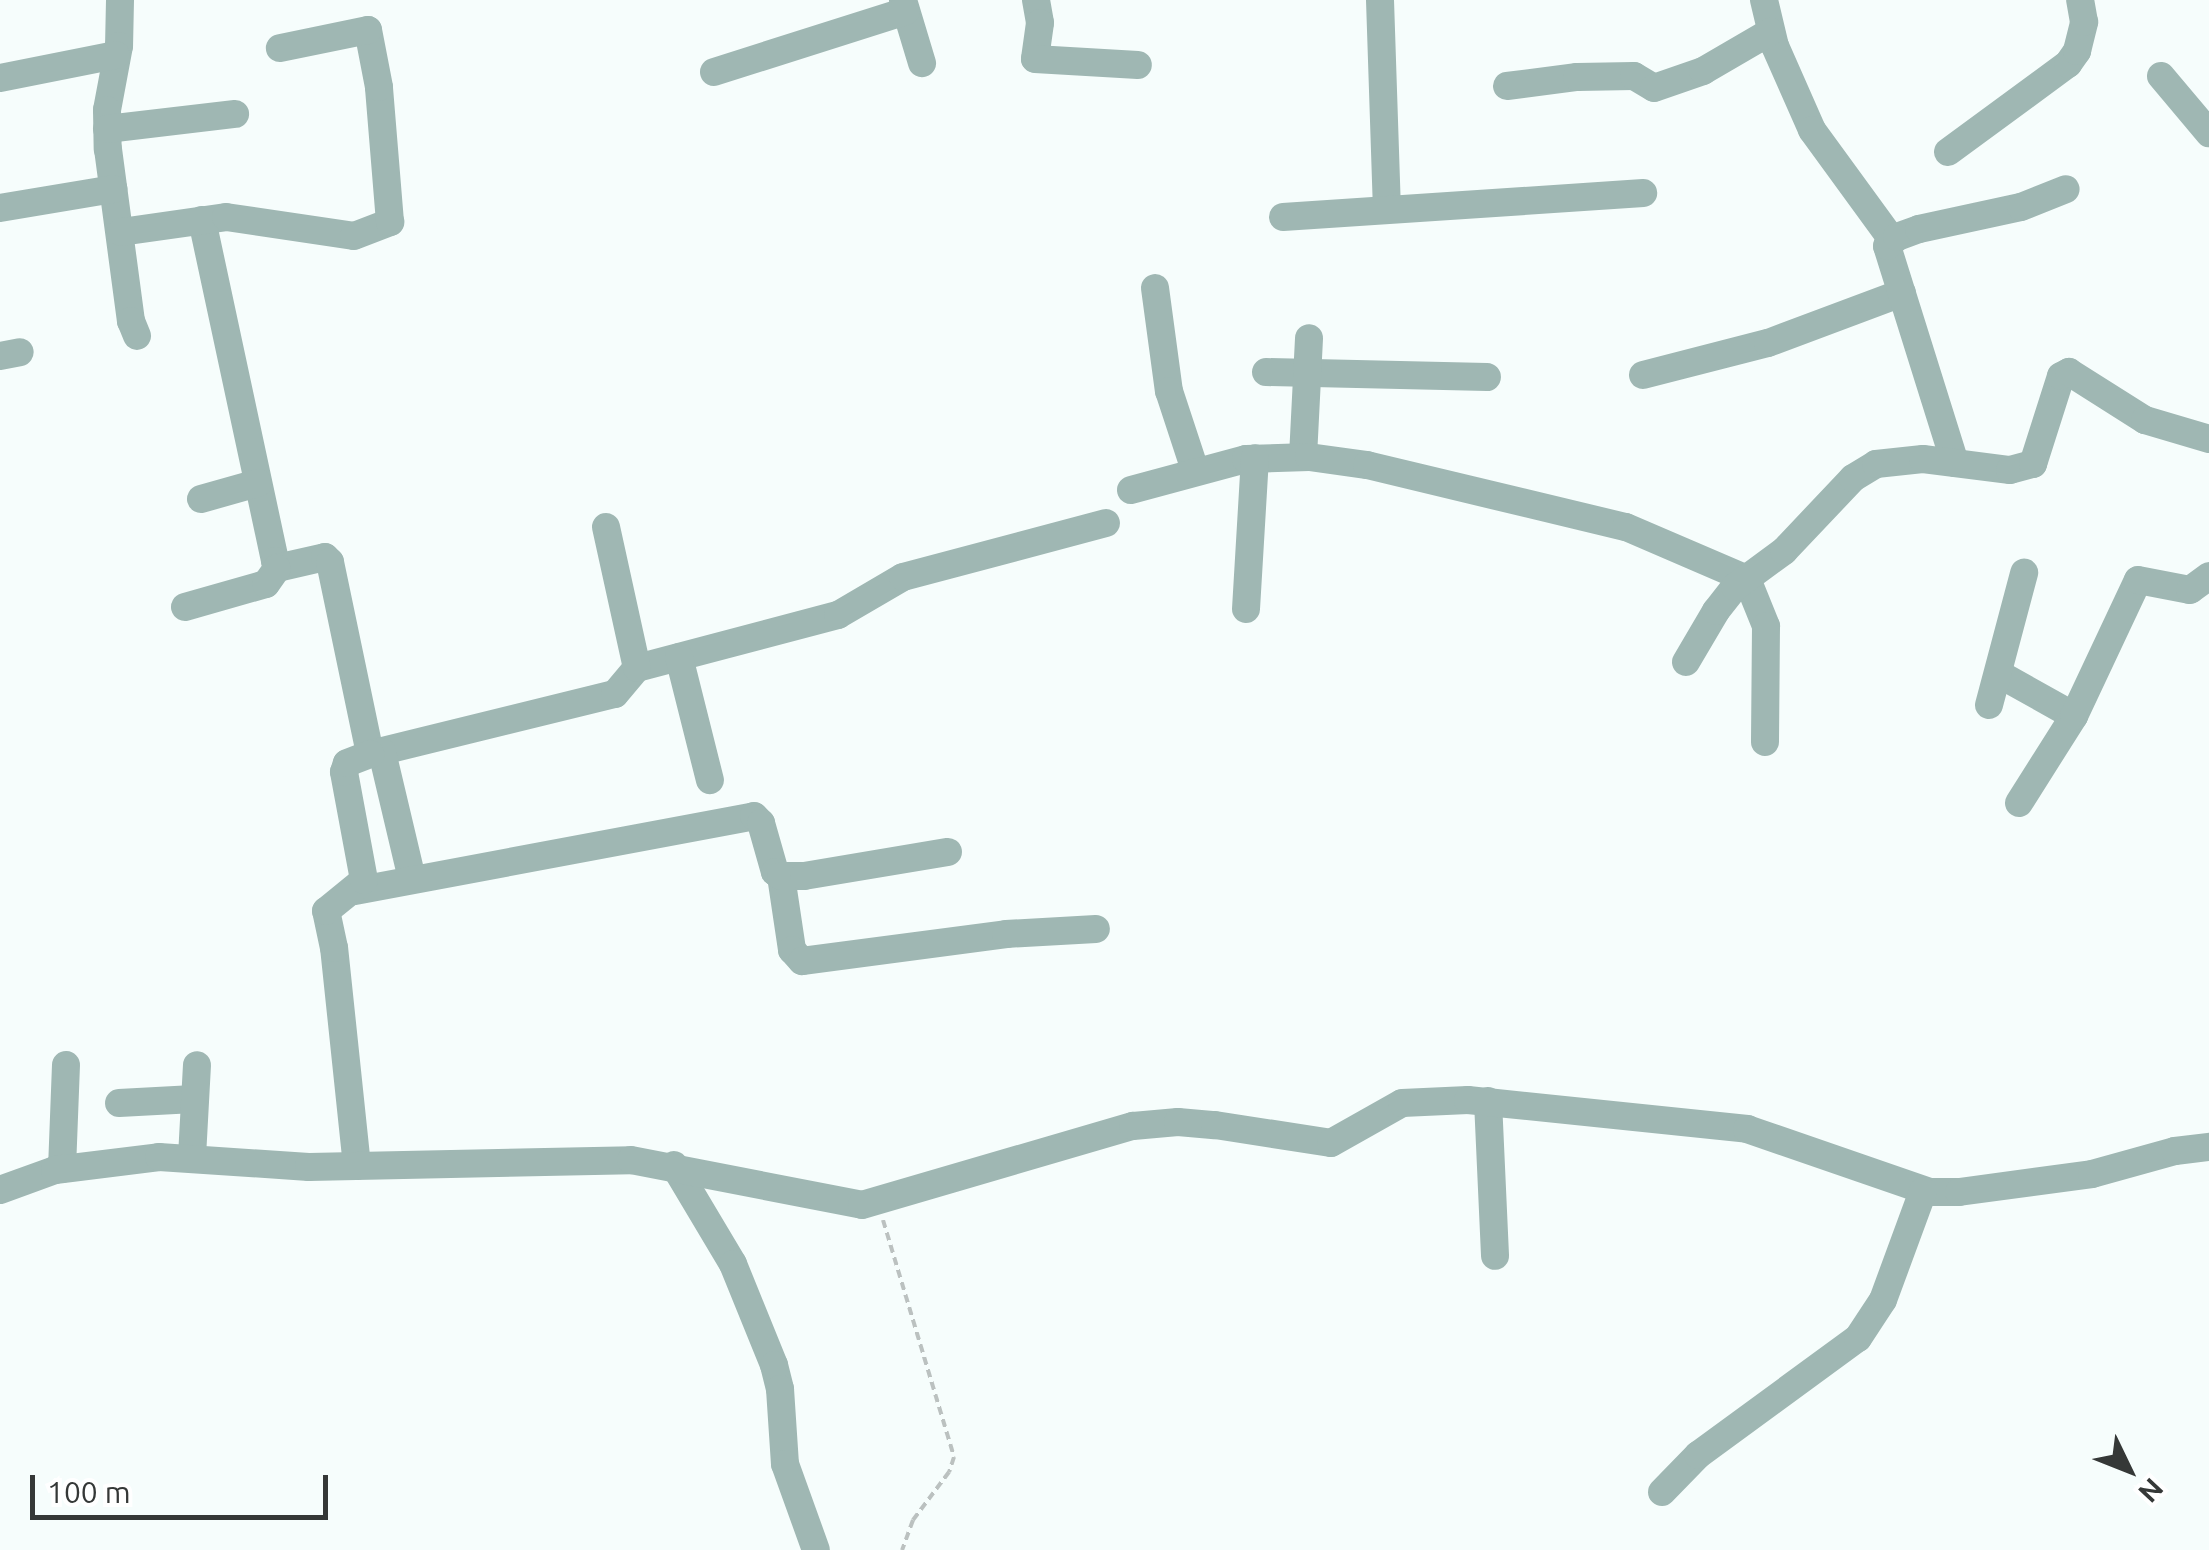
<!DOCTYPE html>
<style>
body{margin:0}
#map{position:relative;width:2209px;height:1550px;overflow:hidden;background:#f6fdfc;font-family:Ubuntu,sans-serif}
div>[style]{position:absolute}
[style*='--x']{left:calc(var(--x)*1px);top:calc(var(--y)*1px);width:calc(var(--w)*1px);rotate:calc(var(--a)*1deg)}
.path>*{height:4px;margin-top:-2px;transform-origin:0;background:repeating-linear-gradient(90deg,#bbc1c0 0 8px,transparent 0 13px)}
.minor>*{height:28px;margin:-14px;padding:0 14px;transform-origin:14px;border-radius:14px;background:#9fb7b3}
span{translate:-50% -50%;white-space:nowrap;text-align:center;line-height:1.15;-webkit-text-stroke:10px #fff;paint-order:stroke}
.north{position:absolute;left:2079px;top:1420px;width:100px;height:100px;-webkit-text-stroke:8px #fff;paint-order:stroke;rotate:133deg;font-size:28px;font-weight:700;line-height:40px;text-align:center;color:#353837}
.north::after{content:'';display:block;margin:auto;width:35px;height:45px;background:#353837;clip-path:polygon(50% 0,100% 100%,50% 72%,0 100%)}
.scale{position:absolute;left:30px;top:1475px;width:298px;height:45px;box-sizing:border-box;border:5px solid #353837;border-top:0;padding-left:12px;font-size:30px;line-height:35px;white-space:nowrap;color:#353837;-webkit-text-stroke:8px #fff;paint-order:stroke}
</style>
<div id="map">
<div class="path">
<i style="--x:883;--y:1220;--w:247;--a:73.3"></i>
<i style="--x:954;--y:1457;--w:16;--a:108"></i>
<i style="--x:949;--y:1472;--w:60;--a:126.9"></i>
<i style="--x:913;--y:1520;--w:32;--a:110"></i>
</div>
<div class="minor">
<i style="--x:120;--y:0;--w:46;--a:91.2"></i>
<i style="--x:119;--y:46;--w:65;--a:100.6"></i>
<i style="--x:107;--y:110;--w:39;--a:89"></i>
<i style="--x:108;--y:149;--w:174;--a:82.4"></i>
<i style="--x:131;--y:321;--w:16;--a:68"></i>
<i style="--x:903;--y:0;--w:66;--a:73.2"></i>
<i style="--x:1036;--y:0;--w:23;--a:80"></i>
<i style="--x:1040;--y:23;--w:36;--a:98"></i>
<i style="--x:1035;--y:59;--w:103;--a:3.3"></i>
<i style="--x:1380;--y:0;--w:208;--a:88.1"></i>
<i style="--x:1764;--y:0;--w:47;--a:76.6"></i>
<i style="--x:1775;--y:46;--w:92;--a:66.2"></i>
<i style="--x:1812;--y:130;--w:137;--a:53.9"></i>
<i style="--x:714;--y:72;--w:201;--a:-17.6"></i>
<i style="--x:2161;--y:76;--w:75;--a:49.9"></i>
<i style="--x:0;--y:78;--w:118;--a:-11.2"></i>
<i style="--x:1507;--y:86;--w:71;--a:-7.3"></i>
<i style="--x:1577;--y:77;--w:57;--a:-1"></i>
<i style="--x:1634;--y:76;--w:23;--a:31"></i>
<i style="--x:1654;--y:88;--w:52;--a:-19.1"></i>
<i style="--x:1703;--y:71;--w:78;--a:-30.2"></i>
<i style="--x:107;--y:129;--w:129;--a:-6.7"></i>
<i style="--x:1948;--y:152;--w:149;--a:-36.3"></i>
<i style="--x:2068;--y:64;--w:16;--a:-55"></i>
<i style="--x:2077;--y:51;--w:30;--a:-76"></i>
<i style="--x:2084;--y:22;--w:22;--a:-100"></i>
<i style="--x:0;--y:208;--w:115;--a:-9.5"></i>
<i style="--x:1283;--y:217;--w:361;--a:-3.8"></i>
<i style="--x:202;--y:220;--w:349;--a:77.9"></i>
<i style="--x:275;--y:561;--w:7;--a:74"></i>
<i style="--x:277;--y:568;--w:49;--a:-12.9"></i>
<i style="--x:325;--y:557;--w:7;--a:45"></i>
<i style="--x:330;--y:562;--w:196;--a:78.2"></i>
<i style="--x:370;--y:754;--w:252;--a:-13.8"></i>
<i style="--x:615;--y:694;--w:34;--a:-50"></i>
<i style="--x:637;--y:668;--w:208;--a:-14.8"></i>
<i style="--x:838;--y:615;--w:75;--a:-30.3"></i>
<i style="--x:903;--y:577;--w:210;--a:-14.9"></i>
<i style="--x:121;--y:232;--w:106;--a:-8.1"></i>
<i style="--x:226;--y:217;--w:129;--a:8.4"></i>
<i style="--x:354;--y:236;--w:39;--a:-21"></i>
<i style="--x:390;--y:222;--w:135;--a:-94.7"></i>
<i style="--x:379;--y:87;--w:58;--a:-100.9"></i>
<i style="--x:368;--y:30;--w:90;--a:168.4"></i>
<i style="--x:1155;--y:288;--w:104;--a:82.3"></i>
<i style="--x:1169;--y:391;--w:83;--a:71.8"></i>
<i style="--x:0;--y:356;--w:20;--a:-11"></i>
<i style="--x:1266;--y:372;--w:221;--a:1.3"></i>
<i style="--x:1643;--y:375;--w:129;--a:-14.4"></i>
<i style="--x:1768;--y:343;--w:143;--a:-20.5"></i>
<i style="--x:1303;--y:457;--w:119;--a:-87.1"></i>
<i style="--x:1955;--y:463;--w:227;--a:-107.4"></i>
<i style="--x:1887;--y:246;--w:13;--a:-42"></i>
<i style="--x:1897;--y:237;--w:23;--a:-20"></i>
<i style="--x:1919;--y:229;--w:104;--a:-12.2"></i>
<i style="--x:2021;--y:207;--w:48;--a:-21.8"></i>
<i style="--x:1131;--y:490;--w:119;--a:-15.1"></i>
<i style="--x:1246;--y:459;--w:63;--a:-1.8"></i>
<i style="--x:1309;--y:457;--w:59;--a:7.9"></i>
<i style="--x:1367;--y:465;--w:266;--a:13.5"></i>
<i style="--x:1626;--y:527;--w:132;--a:23.3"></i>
<i style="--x:1747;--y:579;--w:51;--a:68"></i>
<i style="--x:1766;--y:626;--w:116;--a:90.5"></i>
<i style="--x:201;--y:499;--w:59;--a:-15.7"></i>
<i style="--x:606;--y:527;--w:144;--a:77.6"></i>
<i style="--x:185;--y:607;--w:84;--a:-15.9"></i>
<i style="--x:266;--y:584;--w:19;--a:-55"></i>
<i style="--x:1246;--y:609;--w:151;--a:-86.6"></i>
<i style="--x:679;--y:657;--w:127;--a:75.9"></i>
<i style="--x:1686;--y:662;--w:59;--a:-59.5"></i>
<i style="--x:1716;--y:611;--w:31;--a:-52"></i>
<i style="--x:1735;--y:587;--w:61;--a:-36.3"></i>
<i style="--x:1784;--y:551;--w:100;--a:-46.6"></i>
<i style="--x:1853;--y:478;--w:27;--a:-31"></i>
<i style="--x:1876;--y:464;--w:47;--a:-6.1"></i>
<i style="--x:1923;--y:459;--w:88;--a:7.2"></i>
<i style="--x:2010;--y:470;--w:24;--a:-15"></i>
<i style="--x:2033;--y:464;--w:92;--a:-72.3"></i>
<i style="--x:2061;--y:376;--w:9;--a:-27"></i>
<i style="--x:2069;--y:372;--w:90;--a:32.3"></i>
<i style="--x:2145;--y:420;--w:67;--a:16.5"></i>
<i style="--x:1999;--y:674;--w:86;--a:29.2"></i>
<i style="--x:1989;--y:705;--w:137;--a:-75.1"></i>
<i style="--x:382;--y:752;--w:130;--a:76.7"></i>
<i style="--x:2019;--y:803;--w:103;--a:-57.7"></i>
<i style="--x:2074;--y:716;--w:150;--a:-64.8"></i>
<i style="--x:2138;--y:580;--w:53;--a:10.9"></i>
<i style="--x:2190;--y:590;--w:24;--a:-36"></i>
<i style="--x:781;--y:876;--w:75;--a:81.5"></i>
<i style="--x:792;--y:950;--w:15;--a:48"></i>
<i style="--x:802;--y:961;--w:206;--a:-7.5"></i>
<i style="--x:1006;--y:934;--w:90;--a:-3.2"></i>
<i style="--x:355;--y:891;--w:406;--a:-10.6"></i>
<i style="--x:754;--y:816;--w:10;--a:45"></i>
<i style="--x:761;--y:823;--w:51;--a:74.1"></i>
<i style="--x:775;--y:872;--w:7;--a:34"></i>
<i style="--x:781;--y:876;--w:23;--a:0"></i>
<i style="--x:804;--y:876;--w:146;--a:-9.5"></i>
<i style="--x:1488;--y:1101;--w:155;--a:87.4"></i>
<i style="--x:119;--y:1103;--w:75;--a:-3.1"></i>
<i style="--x:192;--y:1157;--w:92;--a:-86.9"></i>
<i style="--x:674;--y:1165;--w:115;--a:59.2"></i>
<i style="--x:733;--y:1264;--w:109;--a:67.9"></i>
<i style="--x:774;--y:1365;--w:25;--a:76"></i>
<i style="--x:780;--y:1389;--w:75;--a:86.2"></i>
<i style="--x:785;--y:1464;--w:91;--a:70.2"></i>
<i style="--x:357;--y:1166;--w:219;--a:-96"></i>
<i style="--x:334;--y:948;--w:38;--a:-102"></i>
<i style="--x:326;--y:911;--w:49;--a:-39.2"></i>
<i style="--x:364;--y:880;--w:110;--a:-100.5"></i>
<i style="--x:344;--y:772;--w:9;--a:-72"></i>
<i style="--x:347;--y:763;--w:25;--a:-21"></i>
<i style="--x:62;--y:1169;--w:104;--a:-87.8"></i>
<i style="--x:0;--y:1190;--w:59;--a:-20"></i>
<i style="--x:55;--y:1170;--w:105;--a:-7.1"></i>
<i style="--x:159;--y:1157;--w:150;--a:3.8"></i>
<i style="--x:309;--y:1167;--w:322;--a:-1.2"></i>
<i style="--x:631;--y:1160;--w:235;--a:11"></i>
<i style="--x:862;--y:1205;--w:282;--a:-16.3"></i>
<i style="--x:1133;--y:1126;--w:45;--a:-5.1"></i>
<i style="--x:1178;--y:1122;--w:37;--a:5"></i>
<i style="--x:1215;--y:1125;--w:117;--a:8.8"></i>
<i style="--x:1331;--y:1143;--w:81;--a:-29.4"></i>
<i style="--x:1402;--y:1103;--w:66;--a:-2.6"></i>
<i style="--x:1468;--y:1100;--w:281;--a:5.9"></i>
<i style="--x:1747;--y:1129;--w:194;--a:19"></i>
<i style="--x:1930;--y:1192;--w:29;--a:0"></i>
<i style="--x:1959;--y:1192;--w:134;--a:-7.7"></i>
<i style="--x:2092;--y:1174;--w:86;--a:-15.5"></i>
<i style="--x:2175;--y:1151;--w:34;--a:-7"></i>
<i style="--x:1662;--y:1492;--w:52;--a:-45.8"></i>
<i style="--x:1698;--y:1455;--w:198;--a:-36.2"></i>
<i style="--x:1858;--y:1338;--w:45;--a:-56.7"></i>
<i style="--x:1883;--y:1300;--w:116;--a:-69.8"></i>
</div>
<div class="north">N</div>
<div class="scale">100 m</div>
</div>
